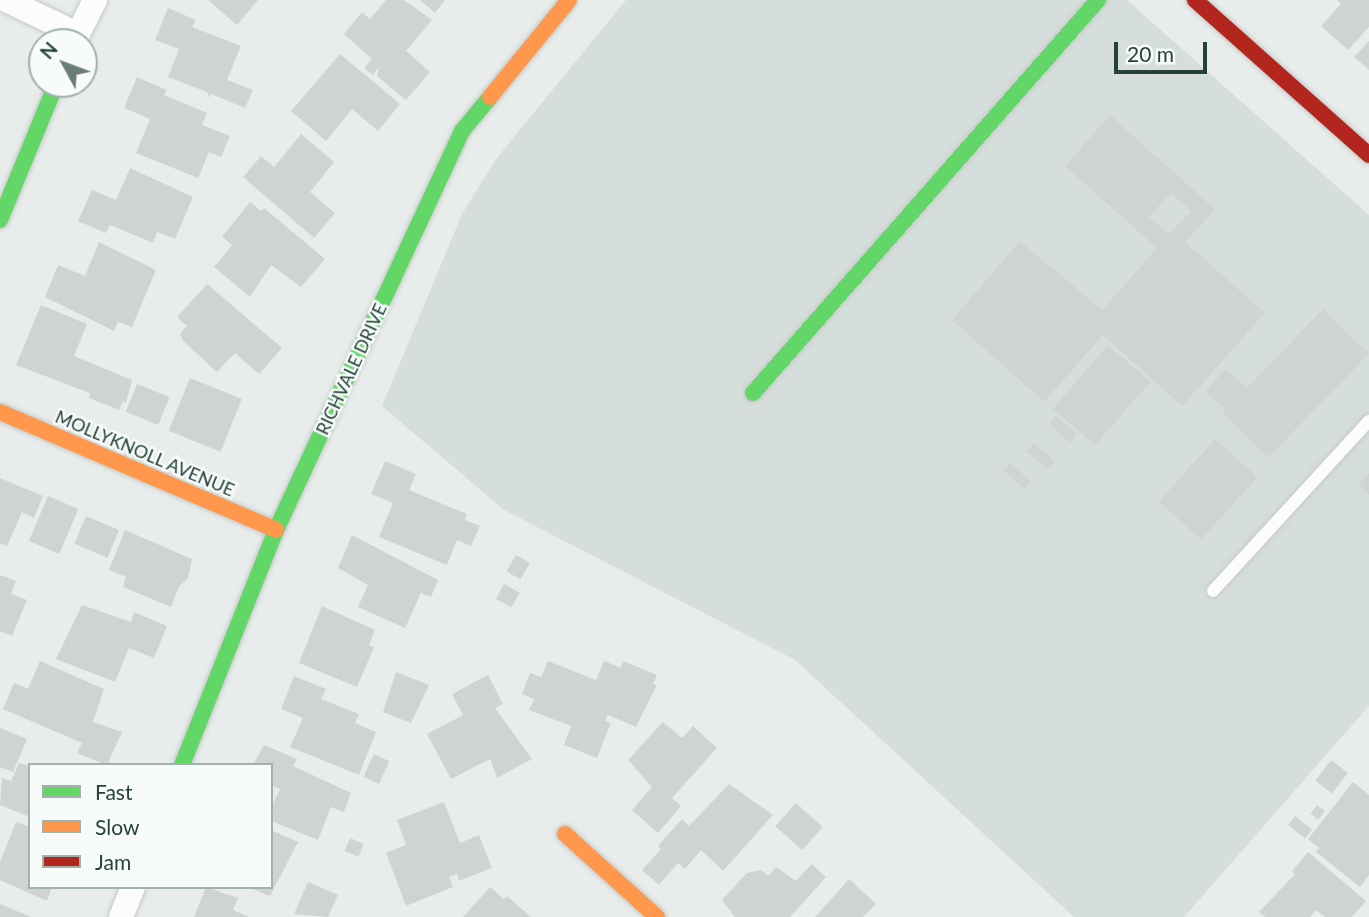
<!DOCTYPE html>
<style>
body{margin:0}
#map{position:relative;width:1369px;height:917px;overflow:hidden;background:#e8edeb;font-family:Lato,sans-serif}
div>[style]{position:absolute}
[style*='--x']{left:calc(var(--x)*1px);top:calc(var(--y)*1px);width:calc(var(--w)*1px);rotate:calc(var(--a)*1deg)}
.built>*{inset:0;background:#d6dedb}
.building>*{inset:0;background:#cfd4d2;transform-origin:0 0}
.roads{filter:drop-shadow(0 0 2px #c5cac8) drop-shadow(0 0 2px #c5cac8)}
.lane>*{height:12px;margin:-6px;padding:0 6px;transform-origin:6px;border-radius:6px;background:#fcfcfc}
.street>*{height:24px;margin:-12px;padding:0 12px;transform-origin:12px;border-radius:12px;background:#fcfcfc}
.fast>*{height:16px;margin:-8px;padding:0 8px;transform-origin:8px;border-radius:8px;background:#63d668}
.slow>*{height:16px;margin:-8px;padding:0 8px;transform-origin:8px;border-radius:8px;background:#ff974d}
.jam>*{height:16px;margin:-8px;padding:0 8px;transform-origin:8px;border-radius:8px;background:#b3261e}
span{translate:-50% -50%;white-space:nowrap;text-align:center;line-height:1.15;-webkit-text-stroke:5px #f7fbf9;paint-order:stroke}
.street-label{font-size:18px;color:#24423a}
.legend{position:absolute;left:28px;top:763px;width:245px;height:126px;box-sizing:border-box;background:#f7fbf9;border:2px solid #a3b1ad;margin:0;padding:9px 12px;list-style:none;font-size:21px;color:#24423a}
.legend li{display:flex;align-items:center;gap:14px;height:35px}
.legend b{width:35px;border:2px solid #a3b1ad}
.north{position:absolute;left:28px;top:28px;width:70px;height:70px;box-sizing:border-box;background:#f7fbf9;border:2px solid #a3b1ad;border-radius:50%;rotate:311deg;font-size:19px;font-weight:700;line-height:28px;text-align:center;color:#24423a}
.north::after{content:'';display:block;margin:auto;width:24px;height:32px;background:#697e78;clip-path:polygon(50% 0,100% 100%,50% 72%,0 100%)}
.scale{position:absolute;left:1114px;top:42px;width:93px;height:32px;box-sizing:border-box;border:4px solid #24423a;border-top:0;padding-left:9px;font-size:21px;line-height:24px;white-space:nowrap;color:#24423a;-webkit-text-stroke:5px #f7fbf9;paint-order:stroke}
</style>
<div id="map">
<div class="built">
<i style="clip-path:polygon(626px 0,1127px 0,1369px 215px,1369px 706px,1184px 917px,1074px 917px,795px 660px,504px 510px,382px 406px,462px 214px,496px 159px)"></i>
</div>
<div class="building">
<i style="clip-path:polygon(208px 0,258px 0,237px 25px)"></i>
<i style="clip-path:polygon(386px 0,404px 0,432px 20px,406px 51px,430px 72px,406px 100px,377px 76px,379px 67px,373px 75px,364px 68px,372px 59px,344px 34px,362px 12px,370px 19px)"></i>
<i style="clip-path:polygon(420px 0,445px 0,435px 13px)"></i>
<i style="clip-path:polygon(1337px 0,1369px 0,1369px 27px,1348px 50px,1321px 26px,1341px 4px)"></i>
<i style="clip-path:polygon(168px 8px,196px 20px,192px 27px,241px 46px,227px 80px,253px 90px,245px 108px,211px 94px,209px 98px,207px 92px,168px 77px,179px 49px,155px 40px)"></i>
<i style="clip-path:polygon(1369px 41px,1369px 70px,1354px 57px)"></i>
<i style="clip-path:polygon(340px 54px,400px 104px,378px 131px,352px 109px,326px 141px,291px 111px)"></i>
<i style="clip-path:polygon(137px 77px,167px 90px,164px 95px,207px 113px,202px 125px,230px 136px,221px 157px,209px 152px,198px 178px,136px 153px,150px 119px,124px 108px)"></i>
<i style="clip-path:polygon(evenodd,1110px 115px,1215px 209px,1185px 242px,1265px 313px,1182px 406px,1103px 335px,1044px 402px,952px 320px,1020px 241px,1102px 310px,1157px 248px,1065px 166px,1110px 115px,1171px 193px,1191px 211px,1169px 234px,1149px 217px,1171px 193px)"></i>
<i style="clip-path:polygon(301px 134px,334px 162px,310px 192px,335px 213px,314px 238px,243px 177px,261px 156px,274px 167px)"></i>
<i style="clip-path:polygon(130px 168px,193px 197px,175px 239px,157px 232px,153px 243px,110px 225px,106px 233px,78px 221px,92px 190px,116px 200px)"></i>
<i style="clip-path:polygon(250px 202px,261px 211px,264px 208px,325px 259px,301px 287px,271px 265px,250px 297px,214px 267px,232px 245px,222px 237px)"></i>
<i style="clip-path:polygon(99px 242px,156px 270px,132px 327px,118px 322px,114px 331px,45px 297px,58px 265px,85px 276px)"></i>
<i style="clip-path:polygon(207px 284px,282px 348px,259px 374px,235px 353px,217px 372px,183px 341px,180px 334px,187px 326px,177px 317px)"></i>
<i style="clip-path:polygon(41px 305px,87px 324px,74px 356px,132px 380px,126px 403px,123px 401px,119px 410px,89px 398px,90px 393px,16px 365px)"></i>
<i style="left:1323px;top:309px;width:64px;height:145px;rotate:44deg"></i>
<i style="left:1108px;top:345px;width:56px;height:84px;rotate:41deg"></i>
<i style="left:1225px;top:369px;width:29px;height:30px;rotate:41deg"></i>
<i style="left:190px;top:378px;width:56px;height:57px;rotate:22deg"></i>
<i style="left:137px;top:384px;width:35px;height:30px;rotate:22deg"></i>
<i style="left:1056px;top:416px;width:28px;height:11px;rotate:41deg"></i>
<i style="left:1215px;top:439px;width:57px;height:84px;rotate:42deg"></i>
<i style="left:1034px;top:443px;width:28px;height:11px;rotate:41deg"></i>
<i style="clip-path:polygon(385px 461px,416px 474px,409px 490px,467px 514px,465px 520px,480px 526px,471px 546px,457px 540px,447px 565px,379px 537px,393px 503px,371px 494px)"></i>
<i style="left:1010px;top:463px;width:28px;height:10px;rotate:41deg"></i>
<i style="clip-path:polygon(1369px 473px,1369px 495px,1358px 485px)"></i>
<i style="clip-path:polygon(0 478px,43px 496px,34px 518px,22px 512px,7px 546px,0 543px)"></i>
<i style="left:48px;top:496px;width:33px;height:49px;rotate:23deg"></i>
<i style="left:86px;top:516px;width:36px;height:30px;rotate:23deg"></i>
<i style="clip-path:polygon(125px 530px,192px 559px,188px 578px,179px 587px,171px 607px,123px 587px,126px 577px,109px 570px)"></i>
<i style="clip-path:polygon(352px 535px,438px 580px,431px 597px,421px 593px,405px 628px,358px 607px,368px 585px,338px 568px)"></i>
<i style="left:516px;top:555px;width:16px;height:19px;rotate:30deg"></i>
<i style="clip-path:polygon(0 575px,16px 581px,11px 594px,27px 600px,12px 636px,0 631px)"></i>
<i style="left:504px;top:584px;width:18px;height:17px;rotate:29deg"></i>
<i style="clip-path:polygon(82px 605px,131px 622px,134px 612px,167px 626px,154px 658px,129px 648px,115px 682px,56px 659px)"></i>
<i style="clip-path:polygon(322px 606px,375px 630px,369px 645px,374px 647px,357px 687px,299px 663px)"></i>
<i style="clip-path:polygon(40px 661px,104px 689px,93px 722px,122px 732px,107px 765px,77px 753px,82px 743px,3px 709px,14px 683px,28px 689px)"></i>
<i style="clip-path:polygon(548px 661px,596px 680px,604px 661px,621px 668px,623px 661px,657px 675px,653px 684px,657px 685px,636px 727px,608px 715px,605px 721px,611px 723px,597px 758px,564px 745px,571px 726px,529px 710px,534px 699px,522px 694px,530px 673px,541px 677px)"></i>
<i style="clip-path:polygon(396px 672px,429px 685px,411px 723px,383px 712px)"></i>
<i style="clip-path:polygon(488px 675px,503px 704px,495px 708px,532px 759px,497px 778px,490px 759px,451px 779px,427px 734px,463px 715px,452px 694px)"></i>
<i style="clip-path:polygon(294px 676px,326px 689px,321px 699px,359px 714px,355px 723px,376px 732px,359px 775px,290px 747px,303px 718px,281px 709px)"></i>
<i style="clip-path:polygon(663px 722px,682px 738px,693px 726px,717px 748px,672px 798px,681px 806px,658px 833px,632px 810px,652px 787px,628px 760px)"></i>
<i style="clip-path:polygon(0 728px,27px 739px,13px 772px,0 767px)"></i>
<i style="clip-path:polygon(264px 745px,297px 759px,293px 766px,351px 793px,344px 812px,331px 807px,318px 840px,271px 821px,271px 807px,280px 789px,271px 785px,271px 765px,253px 765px)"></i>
<i style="left:374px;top:754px;width:17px;height:25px;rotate:25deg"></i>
<i style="left:1331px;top:760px;width:21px;height:26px;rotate:37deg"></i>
<i style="clip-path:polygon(19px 763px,30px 766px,30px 817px,0 805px,2px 778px,11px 781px)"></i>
<i style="clip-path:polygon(1353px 782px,1369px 795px,1369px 875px,1360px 887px,1316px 852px,1319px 848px,1308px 839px)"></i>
<i style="clip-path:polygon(729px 784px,773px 815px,723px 871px,701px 850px,685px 869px,678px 863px,659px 885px,642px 870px,661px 849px,658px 846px,682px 819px,689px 826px)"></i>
<i style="clip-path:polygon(444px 802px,460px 843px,479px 835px,492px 868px,459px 881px,457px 874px,449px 877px,453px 887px,406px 906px,386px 853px,406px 845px,397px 820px)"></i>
<i style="left:796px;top:803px;width:36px;height:31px;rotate:42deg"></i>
<i style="left:1317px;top:805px;width:10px;height:11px;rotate:37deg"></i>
<i style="left:1295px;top:816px;width:22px;height:11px;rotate:39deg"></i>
<i style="clip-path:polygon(16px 822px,30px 827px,30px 887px,52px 887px,47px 901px,0 880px,0 862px)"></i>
<i style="clip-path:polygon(271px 830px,298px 842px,270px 896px,248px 887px,271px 887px)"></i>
<i style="left:350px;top:838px;width:15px;height:14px;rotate:23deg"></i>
<i style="clip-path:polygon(1308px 852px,1366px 901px,1352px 917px,1325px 917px,1316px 910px,1310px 917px,1265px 917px,1259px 912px,1295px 874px,1292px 871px)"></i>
<i style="clip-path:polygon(812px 864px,826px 877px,790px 917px,735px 917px,722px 900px,747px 873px,761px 870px,768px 876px,776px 867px,796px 881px)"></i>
<i style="clip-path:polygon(849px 879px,876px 904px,863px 917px,815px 917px)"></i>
<i style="clip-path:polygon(308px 882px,338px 895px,328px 917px,294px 914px)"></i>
<i style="clip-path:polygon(206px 887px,238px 898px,233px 910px,249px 917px,194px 917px)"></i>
<i style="clip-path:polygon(490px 887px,504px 899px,507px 896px,531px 917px,463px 917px)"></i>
<i style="clip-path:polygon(0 904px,31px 917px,0 917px)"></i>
</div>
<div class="roads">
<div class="lane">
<i style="--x:1213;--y:591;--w:231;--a:-47.5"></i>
</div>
<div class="street">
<i style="--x:6;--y:0;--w:79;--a:25.6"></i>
<i style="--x:74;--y:42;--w:47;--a:-63.4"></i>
<i style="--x:121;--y:917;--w:32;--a:-68"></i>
</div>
<div class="fast">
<i style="--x:0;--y:220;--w:147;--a:-67.6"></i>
<i style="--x:753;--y:393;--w:523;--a:-48.72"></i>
<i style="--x:182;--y:765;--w:253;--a:-68.2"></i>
<i style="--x:276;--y:530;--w:440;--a:-65"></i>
<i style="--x:462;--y:131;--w:44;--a:-50.5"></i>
</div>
<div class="slow">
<i style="--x:490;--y:97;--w:125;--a:-50.8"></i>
<i style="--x:0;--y:412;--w:300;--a:23.1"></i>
<i style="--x:565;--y:834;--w:124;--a:42.1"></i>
</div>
<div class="jam">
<i style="--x:1195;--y:0;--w:233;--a:41.7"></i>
</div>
</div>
<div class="street-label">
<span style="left:351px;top:369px;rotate:-65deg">RICHVALE DRIVE</span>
<span style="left:145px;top:453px;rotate:23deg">MOLLYKNOLL AVENUE</span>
</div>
<ul class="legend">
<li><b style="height:9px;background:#63d668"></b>Fast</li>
<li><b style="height:9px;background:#ff974d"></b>Slow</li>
<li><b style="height:9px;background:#b3261e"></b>Jam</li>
</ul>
<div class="north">N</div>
<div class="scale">20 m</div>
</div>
